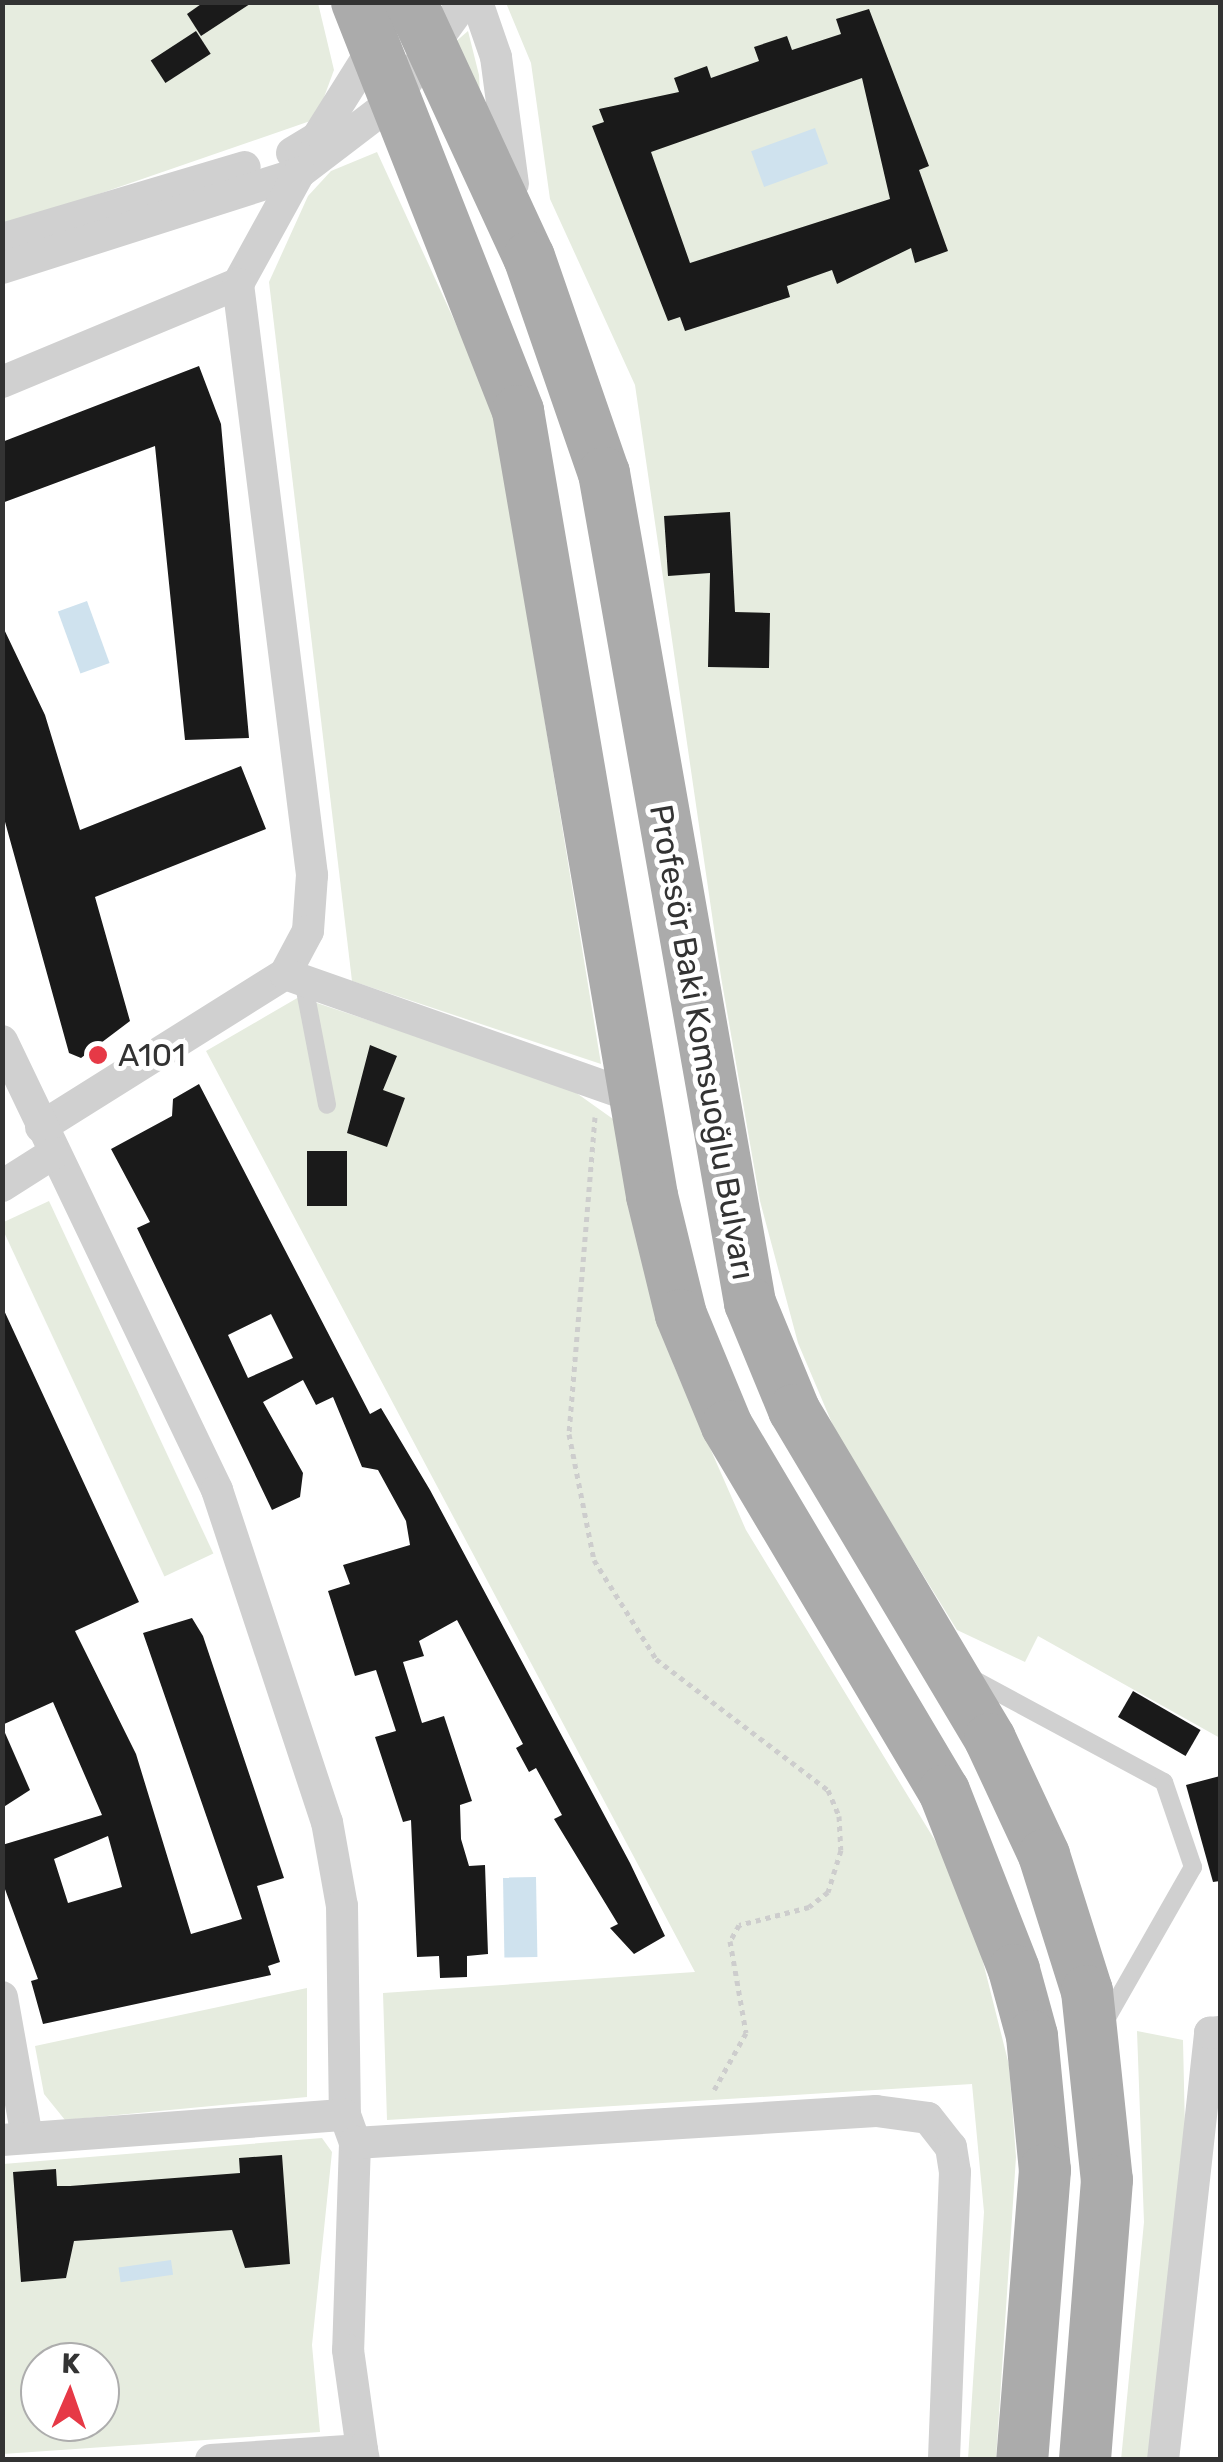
<!DOCTYPE html>
<meta charset="utf-8">
<style>
body{margin:0}
#map{position:relative;width:1223px;height:2462px;overflow:hidden;background:#fff;font-family:Rubik,sans-serif}
div>[style]{position:absolute}
[style*='--x']{left:calc(var(--x)*1px);top:calc(var(--y)*1px);width:calc(var(--w)*1px);rotate:calc(var(--a)*1deg)}
.green>*{inset:0;background:#e6ecdf;transform-origin:0 0}
.water>*{inset:0;background:#cfe2ee;transform-origin:0 0}
.building>*{inset:0;background:#1a1a1a;transform-origin:0 0}
.path>*{height:5px;margin-top:-2.5px;transform-origin:0;background:repeating-linear-gradient(90deg,#cdcdcd 0 5px,transparent 0 10px)}
.lane>*{height:18px;margin:-9px;padding:0 9px;transform-origin:9px;border-radius:9px;background:#d0d0d0}
.street>*{height:32px;margin:-16px;padding:0 16px;transform-origin:16px;border-radius:16px;background:#d0d0d0}
.primary>*{height:52px;margin:-26px;padding:0 26px;transform-origin:26px;border-radius:26px;background:#ababab}
.dots>*{width:28px;height:28px;translate:-50% -50%;box-sizing:border-box;border:5px solid #fff;border-radius:50%}
span{translate:-50% -50%;white-space:nowrap;text-align:center;line-height:1.15;-webkit-text-stroke:10px #fff;paint-order:stroke}
.street-label{font-size:32px;color:#333}
.poi-label{font-size:32px;color:#333}
.left{translate:0 -50%;text-align:left}
.frame{position:absolute;inset:0;border:5px solid #333;pointer-events:none}
.north{position:absolute;left:20px;top:2342px;width:100px;height:100px;box-sizing:border-box;background:#fff;border:2px solid #adadad;border-radius:50%;rotate:2deg;font-size:28px;font-weight:700;line-height:40px;text-align:center;color:#333}
.north::after{content:'';display:block;margin:auto;width:35px;height:45px;background:#e63946;clip-path:polygon(50% 0,100% 100%,50% 72%,0 100%)}
</style>
<div id="map">
<div class="green">
<i style="clip-path:polygon(2px 3px,318px 3px,334px 70px,316px 119px,3px 227px)"></i>
<i style="clip-path:polygon(506px 3px,1220px 3px,1220px 1738px,1038px 1636px,1025px 1662px,957px 1630px,837px 1435px,798px 1343px,760px 1201px,721px 977px,635px 385px,550px 199px,531px 63px)"></i>
<i style="clip-path:polygon(468px 31px,479px 75px,482px 132px,446px 50px)"></i>
<i style="clip-path:polygon(377px 152px,493px 405px,601px 1064px,352px 981px,269px 282px,308px 196px,331px 171px)"></i>
<i style="clip-path:polygon(299px 997px,568px 1087px,613px 1119px,674px 1366px,746px 1530px,939px 1847px,980px 1950px,1009px 2065px,1016px 2157px,996px 2459px,968px 2459px,984px 2212px,972px 2084px,387px 2120px,383px 1993px,695px 1972px,206px 1051px)"></i>
<i style="left:49px;top:1201px;width:389px;height:54px;rotate:65deg"></i>
<i style="clip-path:polygon(307px 1988px,307px 2097px,65px 2120px,44px 2094px,35px 2046px)"></i>
<i style="clip-path:polygon(1137px 2031px,1183px 2040px,1187px 2221px,1162px 2459px,1121px 2460px,1144px 2222px)"></i>
<i style="clip-path:polygon(evenodd,322px 2138px,332px 2152px,312px 2345px,320px 2432px,3px 2454px,3px 2164px,322px 2138px,40px 2362px,100px 2362px,100px 2422px,40px 2422px,40px 2362px)"></i>
</div>
<div class="water">
<i style="left:815px;top:128px;width:38px;height:68px;rotate:70deg"></i>
<i style="left:87px;top:601px;width:66px;height:31px;rotate:70deg"></i>
<i style="left:536px;top:1877px;width:80px;height:33px;rotate:89deg"></i>
<i style="left:171px;top:2260px;width:15px;height:53px;rotate:82deg"></i>
</div>
<div class="building">
<i style="clip-path:polygon(204px 2px,253px 2px,201px 36px,187px 14px)"></i>
<i style="clip-path:polygon(evenodd,869px 9px,929px 166px,919px 170px,948px 251px,915px 263px,911px 248px,837px 284px,832px 270px,787px 286px,790px 297px,685px 331px,680px 317px,668px 321px,592px 126px,604px 122px,599px 109px,679px 92px,674px 78px,707px 66px,711px 78px,759px 61px,754px 47px,787px 36px,792px 50px,841px 34px,836px 19px,869px 9px,862px 78px,890px 199px,690px 263px,651px 152px,862px 78px)"></i>
<i style="left:196px;top:31px;width:27px;height:54px;rotate:57deg"></i>
<i style="clip-path:polygon(199px 366px,221px 424px,249px 738px,185px 740px,155px 446px,2px 503px,2px 442px)"></i>
<i style="clip-path:polygon(730px 512px,735px 612px,770px 613px,769px 668px,708px 667px,710px 573px,668px 576px,664px 516px)"></i>
<i style="clip-path:polygon(2px 625px,45px 715px,80px 830px,241px 766px,266px 829px,95px 897px,130px 1021px,81px 1058px,69px 1053px,2px 811px)"></i>
<i style="clip-path:polygon(370px 1045px,397px 1056px,383px 1090px,405px 1098px,387px 1147px,347px 1133px)"></i>
<i style="clip-path:polygon(evenodd,199px 1084px,370px 1414px,381px 1408px,430px 1490px,630px 1863px,665px 1936px,634px 1954px,610px 1928px,618px 1924px,554px 1819px,562px 1815px,536px 1768px,529px 1772px,516px 1748px,523px 1744px,457px 1620px,419px 1641px,424px 1656px,403px 1662px,422px 1723px,444px 1716px,472px 1801px,460px 1805px,461px 1839px,469px 1866px,485px 1865px,488px 1954px,467px 1956px,467px 1977px,440px 1978px,439px 1956px,417px 1957px,411px 1820px,403px 1822px,375px 1737px,396px 1731px,376px 1670px,355px 1676px,328px 1591px,350px 1584px,343px 1565px,410px 1545px,406px 1521px,378px 1470px,362px 1467px,333px 1397px,316px 1405px,303px 1380px,263px 1402px,303px 1473px,300px 1497px,272px 1510px,137px 1228px,150px 1222px,111px 1149px,172px 1116px,173px 1099px,199px 1084px,271px 1314px,293px 1358px,248px 1378px,228px 1335px,271px 1314px)"></i>
<i style="left:307px;top:1151px;width:40px;height:55px"></i>
<i style="clip-path:polygon(evenodd,2px 1306px,139px 1602px,75px 1631px,136px 1754px,191px 1934px,242px 1919px,143px 1633px,192px 1618px,203px 1636px,284px 1878px,257px 1886px,280px 1962px,268px 1966px,271px 1975px,43px 2024px,31px 1981px,38px 1979px,2px 1881px,2px 1845px,102px 1815px,53px 1702px,2px 1725px,2px 1306px,108px 1836px,122px 1887px,68px 1903px,54px 1859px,108px 1836px)"></i>
<i style="left:1133px;top:1691px;width:78px;height:30px;rotate:30deg"></i>
<i style="clip-path:polygon(2px 1726px,30px 1790px,2px 1808px)"></i>
<i style="clip-path:polygon(1220px 1776px,1220px 1881px,1213px 1882px,1186px 1785px)"></i>
<i style="clip-path:polygon(282px 2155px,290px 2264px,245px 2268px,232px 2230px,74px 2241px,66px 2278px,21px 2282px,13px 2172px,56px 2169px,57px 2186px,70px 2186px,240px 2173px,239px 2158px)"></i>
</div>
<div class="path">
<i style="--x:595;--y:1117;--w:318;--a:94.7"></i>
<i style="--x:569;--y:1434;--w:128;--a:78.8"></i>
<i style="--x:594;--y:1560;--w:117;--a:57.9"></i>
<i style="--x:656;--y:1659;--w:216;--a:37.3"></i>
<i style="--x:828;--y:1790;--w:28;--a:67"></i>
<i style="--x:839;--y:1816;--w:34;--a:87"></i>
<i style="--x:841;--y:1850;--w:44;--a:107.2"></i>
<i style="--x:828;--y:1892;--w:24;--a:142"></i>
<i style="--x:809;--y:1907;--w:72;--a:165.6"></i>
<i style="--x:739;--y:1925;--w:18;--a:119"></i>
<i style="--x:730;--y:1941;--w:93;--a:80.1"></i>
<i style="--x:746;--y:2033;--w:65;--a:119.3"></i>
</div>
<div class="lane">
<i style="--x:303;--y:980;--w:127;--a:79.1"></i>
<i style="--x:971;--y:1678;--w:219;--a:28.3"></i>
<i style="--x:1164;--y:1782;--w:90;--a:71.2"></i>
<i style="--x:1193;--y:1867;--w:180;--a:119.7"></i>
</div>
<div class="street">
<i style="--x:477;--y:2;--w:58;--a:70.9"></i>
<i style="--x:496;--y:57;--w:128;--a:82.4"></i>
<i style="--x:292;--y:153;--w:29;--a:-31"></i>
<i style="--x:317;--y:138;--w:117;--a:-57.9"></i>
<i style="--x:2;--y:239;--w:253;--a:-16.5"></i>
<i style="--x:2;--y:268;--w:312;--a:-17.7"></i>
<i style="--x:299;--y:173;--w:117;--a:-37.4"></i>
<i style="--x:392;--y:102;--w:123;--a:-54.2"></i>
<i style="--x:238;--y:284;--w:127;--a:-61.2"></i>
<i style="--x:2;--y:382;--w:256;--a:-22.6"></i>
<i style="--x:238;--y:284;--w:596;--a:82.86"></i>
<i style="--x:312;--y:875;--w:56;--a:94.1"></i>
<i style="--x:308;--y:931;--w:49;--a:118.1"></i>
<i style="--x:285;--y:974;--w:288;--a:147.9"></i>
<i style="--x:285;--y:974;--w:371;--a:19.4"></i>
<i style="--x:2;--y:1041;--w:498;--a:64.4"></i>
<i style="--x:217;--y:1490;--w:350;--a:71.7"></i>
<i style="--x:327;--y:1822;--w:85;--a:79.9"></i>
<i style="--x:342;--y:1906;--w:209;--a:89.2"></i>
<i style="--x:345;--y:2115;--w:30;--a:70"></i>
<i style="--x:355;--y:2143;--w:207;--a:91.9"></i>
<i style="--x:348;--y:2350;--w:101;--a:82"></i>
<i style="--x:2;--y:1186;--w:62;--a:-32.4"></i>
<i style="--x:2;--y:1997;--w:143;--a:79.9"></i>
<i style="--x:2;--y:2140;--w:344;--a:-4.2"></i>
<i style="--x:355;--y:2143;--w:522;--a:-3.51"></i>
<i style="--x:876;--y:2111;--w:52;--a:7.7"></i>
<i style="--x:928;--y:2118;--w:37;--a:52"></i>
<i style="--x:951;--y:2147;--w:25;--a:81"></i>
<i style="--x:955;--y:2172;--w:288;--a:92.2"></i>
<i style="--x:211;--y:2460;--w:151;--a:-3.8"></i>
<i style="--x:362;--y:2450;--w:10;--a:79"></i>
<i style="--x:1163;--y:2460;--w:430;--a:-83.7"></i>
<i style="--x:1210;--y:2033;--w:10;--a:-6"></i>
</div>
<div class="primary">
<i style="--x:357;--y:2;--w:440;--a:68.5"></i>
<i style="--x:518;--y:411;--w:796;--a:80.31"></i>
<i style="--x:652;--y:1196;--w:122;--a:76.3"></i>
<i style="--x:681;--y:1315;--w:120;--a:67.5"></i>
<i style="--x:727;--y:1426;--w:425;--a:59.3"></i>
<i style="--x:944;--y:1791;--w:192;--a:68.6"></i>
<i style="--x:1014;--y:1970;--w:68;--a:74.7"></i>
<i style="--x:1032;--y:2036;--w:135;--a:84.5"></i>
<i style="--x:1045;--y:2170;--w:291;--a:94.5"></i>
<i style="--x:411;--y:2;--w:281;--a:65.2"></i>
<i style="--x:529;--y:257;--w:229;--a:70.9"></i>
<i style="--x:604;--y:473;--w:843;--a:80.02"></i>
<i style="--x:750;--y:1303;--w:116;--a:67.6"></i>
<i style="--x:794;--y:1410;--w:383;--a:59.2"></i>
<i style="--x:990;--y:1739;--w:128;--a:65"></i>
<i style="--x:1044;--y:1855;--w:143;--a:72.5"></i>
<i style="--x:1087;--y:1991;--w:190;--a:84"></i>
<i style="--x:1107;--y:2180;--w:281;--a:94.5"></i>
</div>
<div class="dots">
<i style="left:98px;top:1055px;background:#e63946"></i>
</div>
<div class="street-label">
<span style="left:702px;top:1042px;rotate:80deg">Profesör Baki Komsuoğlu Bulvarı</span>
</div>
<div class="poi-label">
<span class="left" style="left:118px;top:1055px">A101</span>
</div>
<div class="frame"></div>
<div class="north">K</div>
</div>
